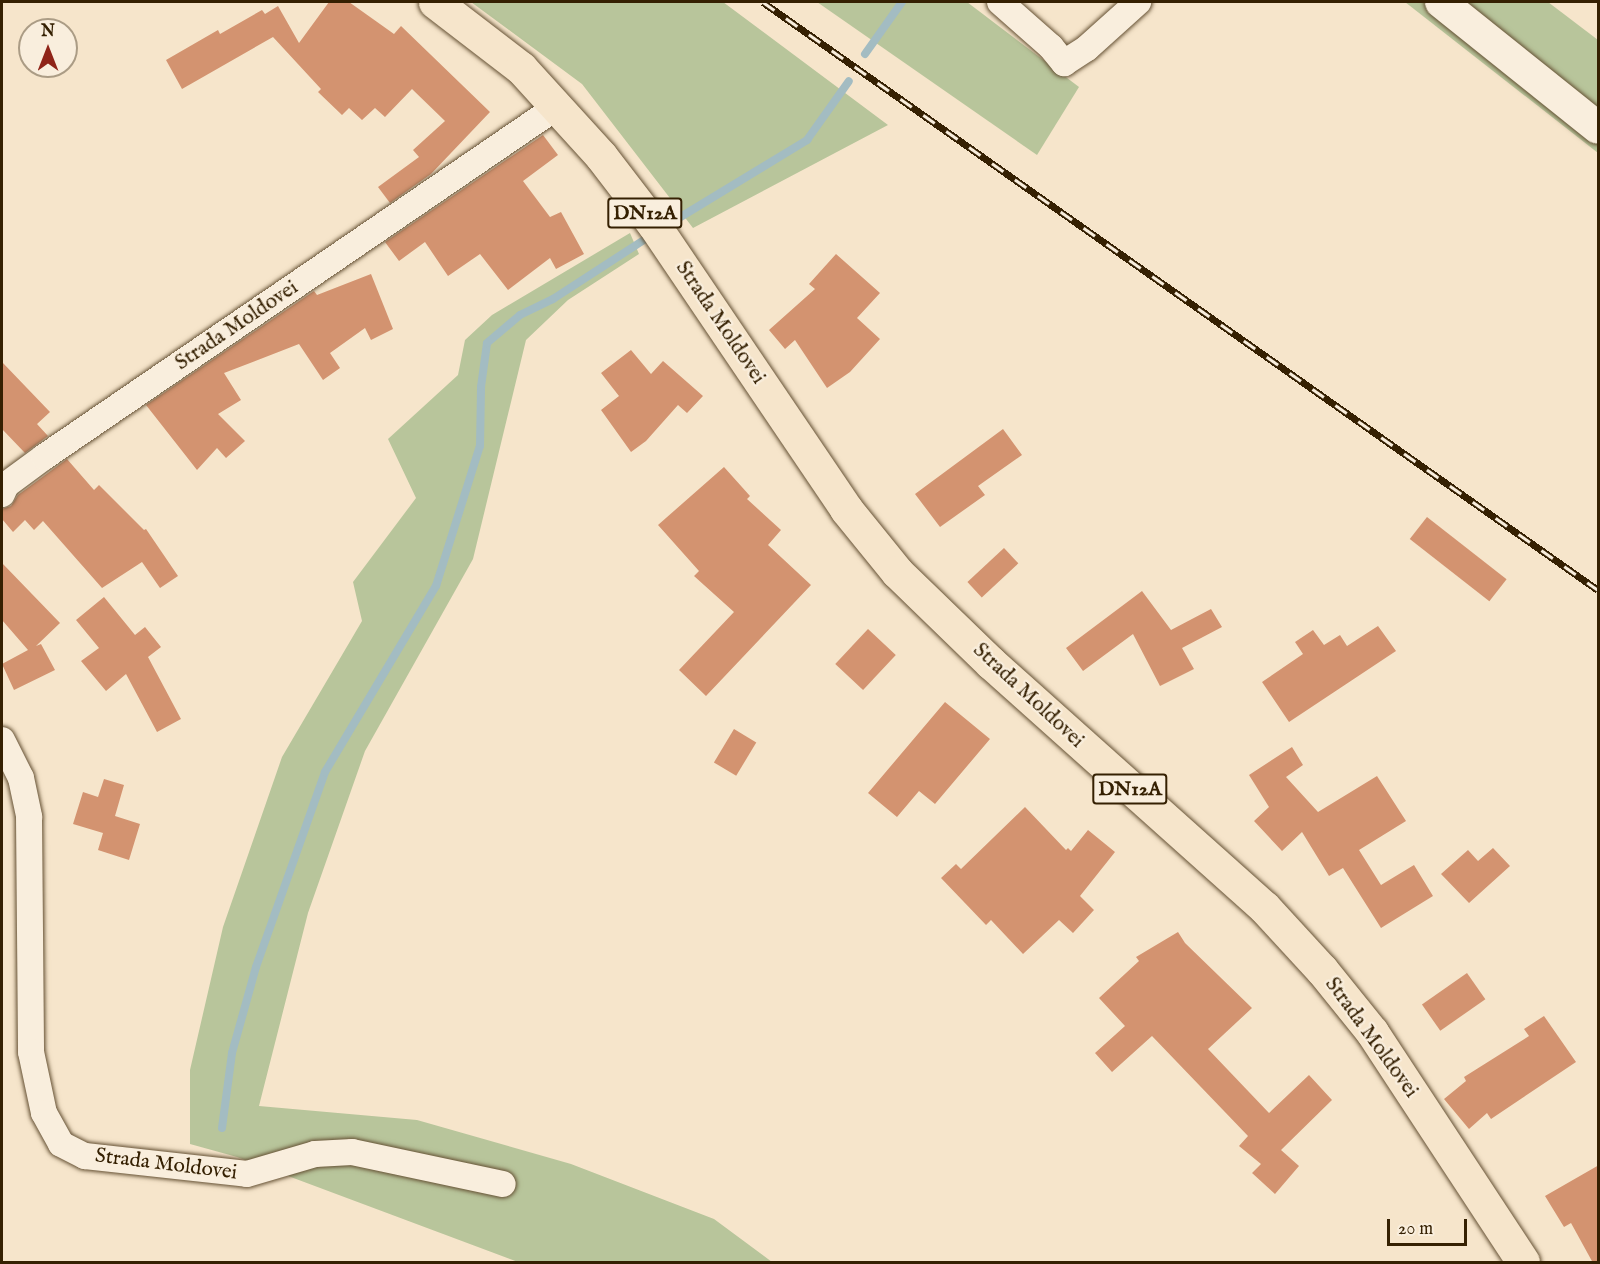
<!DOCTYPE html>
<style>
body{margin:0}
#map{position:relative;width:1600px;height:1264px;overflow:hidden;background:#f6e5cb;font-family:"IM FELL English",serif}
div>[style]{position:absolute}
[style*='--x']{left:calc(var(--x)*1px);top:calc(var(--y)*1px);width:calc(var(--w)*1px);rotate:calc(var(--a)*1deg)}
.green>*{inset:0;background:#b8c59b}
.stream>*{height:8px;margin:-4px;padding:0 4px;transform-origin:4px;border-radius:4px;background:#a3bcc2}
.building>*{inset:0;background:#d39370;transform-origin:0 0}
.roads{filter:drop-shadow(0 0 2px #655134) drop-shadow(0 0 2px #655134)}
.minor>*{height:26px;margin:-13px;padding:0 13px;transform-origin:13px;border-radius:13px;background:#f9eedd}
.tertiary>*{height:32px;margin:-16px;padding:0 16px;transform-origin:16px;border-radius:16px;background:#f9eedd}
.primary>*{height:33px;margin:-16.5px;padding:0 16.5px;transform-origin:16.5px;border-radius:16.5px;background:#f6e5cb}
.rail>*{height:7px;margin-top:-3.5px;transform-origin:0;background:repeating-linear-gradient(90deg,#f9eedd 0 14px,#352002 0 28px);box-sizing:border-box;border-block:2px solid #352002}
span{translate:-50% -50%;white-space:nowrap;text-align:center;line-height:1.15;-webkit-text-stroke:4.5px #f9eedd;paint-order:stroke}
.shield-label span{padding:2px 4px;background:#f9eedd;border:2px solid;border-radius:4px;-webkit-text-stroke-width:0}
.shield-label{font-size:20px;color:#352002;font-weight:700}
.street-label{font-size:21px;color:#352002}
.frame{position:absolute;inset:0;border:3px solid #352002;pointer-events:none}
.north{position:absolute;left:18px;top:18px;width:60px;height:60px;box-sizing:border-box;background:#f9eedd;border:2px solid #ab9c85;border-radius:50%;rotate:0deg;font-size:16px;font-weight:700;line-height:24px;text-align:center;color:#352002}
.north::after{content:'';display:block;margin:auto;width:21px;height:27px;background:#8f2418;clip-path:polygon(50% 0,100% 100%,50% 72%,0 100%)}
.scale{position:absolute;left:1387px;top:1219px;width:80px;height:27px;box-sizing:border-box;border:3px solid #352002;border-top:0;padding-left:8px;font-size:18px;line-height:21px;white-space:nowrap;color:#352002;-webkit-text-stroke:4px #f9eedd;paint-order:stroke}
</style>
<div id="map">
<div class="green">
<i style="clip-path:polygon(471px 2px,723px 2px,888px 125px,693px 228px,582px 84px)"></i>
<i style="clip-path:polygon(817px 2px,967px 2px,1079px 87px,1037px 155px)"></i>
<i style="clip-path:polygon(1405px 2px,1548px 2px,1598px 40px,1598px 153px)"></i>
<i style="clip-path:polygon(630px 233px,639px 254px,568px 300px,526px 340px,473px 559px,365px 751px,308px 913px,259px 1106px,417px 1120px,571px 1164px,714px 1219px,772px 1262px,518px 1262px,237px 1157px,190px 1144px,190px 1070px,223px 927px,282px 757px,362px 621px,353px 582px,416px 498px,388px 439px,458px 375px,465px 340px,492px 315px)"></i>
</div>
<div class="stream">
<i style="--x:865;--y:54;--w:64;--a:-54.6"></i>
<i style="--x:669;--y:224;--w:162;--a:-31.3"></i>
<i style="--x:807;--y:140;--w:72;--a:-54.6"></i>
<i style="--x:222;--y:1128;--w:76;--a:-82.4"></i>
<i style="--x:232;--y:1053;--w:89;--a:-74.4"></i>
<i style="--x:256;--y:967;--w:207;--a:-70.5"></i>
<i style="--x:325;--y:772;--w:217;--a:-59.2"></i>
<i style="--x:436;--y:586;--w:147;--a:-72.6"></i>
<i style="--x:480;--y:446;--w:59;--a:-89"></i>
<i style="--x:481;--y:387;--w:44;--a:-82.2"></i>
<i style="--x:487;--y:343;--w:43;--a:-40.3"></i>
<i style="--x:520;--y:315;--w:37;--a:-26"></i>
<i style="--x:553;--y:299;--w:112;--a:-33"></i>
</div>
<div class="building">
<i style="clip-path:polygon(329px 2px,349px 2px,394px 34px,401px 26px,490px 112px,431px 174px,390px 203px,378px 187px,419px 157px,413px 150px,445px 121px,412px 89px,385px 117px,375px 108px,362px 120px,349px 108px,342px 115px,318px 92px,321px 89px,273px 37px,182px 89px,166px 60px,218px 30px,220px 34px,262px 10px,265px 14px,278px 6px,299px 43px)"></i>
<i style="clip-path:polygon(543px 135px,558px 155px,523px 181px,550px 217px,561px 212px,584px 254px,556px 269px,550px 258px,508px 290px,480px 254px,448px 276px,425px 242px,399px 261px,385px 242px)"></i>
<i style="clip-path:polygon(836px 254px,880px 293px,857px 318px,880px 339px,850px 372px,827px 388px,795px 340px,785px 349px,769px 330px,815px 289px,809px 284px)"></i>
<i style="clip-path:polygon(371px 274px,393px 329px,371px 340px,365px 328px,330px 353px,340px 368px,323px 380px,299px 344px,224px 373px,241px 400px,218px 414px,245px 441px,226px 458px,217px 448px,197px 470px,146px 405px,314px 291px,317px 295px)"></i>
<i style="clip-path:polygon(631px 350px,651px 374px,663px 361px,703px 396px,687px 413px,678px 405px,646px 441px,631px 452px,601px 410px,619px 396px,601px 373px)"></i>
<i style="clip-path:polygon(2px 362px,50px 412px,37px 424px,48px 436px,25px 453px,2px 429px)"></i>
<i style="clip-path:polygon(1003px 429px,1022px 455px,978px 486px,985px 495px,940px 527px,915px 494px)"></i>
<i style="clip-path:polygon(67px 459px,94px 490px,99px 485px,144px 530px,146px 529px,178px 576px,160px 588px,142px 562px,102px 588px,43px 521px,34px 530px,25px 520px,13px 532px,2px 519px,2px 509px,11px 506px,18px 495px)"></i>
<i style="clip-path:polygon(724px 467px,750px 496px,747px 499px,781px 530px,768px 545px,811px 585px,706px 696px,679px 670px,734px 612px,694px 576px,699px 571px,658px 525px)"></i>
<i style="left:1427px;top:517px;width:101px;height:28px;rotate:38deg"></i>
<i style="left:1004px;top:548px;width:21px;height:50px;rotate:47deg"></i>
<i style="clip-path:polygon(2px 563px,60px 623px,36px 646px,41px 644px,55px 670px,14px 690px,2px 664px,28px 650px,2px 620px)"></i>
<i style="clip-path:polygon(1142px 591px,1171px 630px,1211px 609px,1222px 627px,1182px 648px,1194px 669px,1160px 686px,1133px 634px,1083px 671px,1066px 648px)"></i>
<i style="clip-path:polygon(104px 597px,135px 635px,145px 627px,161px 647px,148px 657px,181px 719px,157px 732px,126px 674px,106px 691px,81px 661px,99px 648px,76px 620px)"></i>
<i style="clip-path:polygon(1378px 626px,1396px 651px,1289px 722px,1262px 682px,1303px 654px,1295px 642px,1313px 630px,1324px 645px,1340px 635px,1347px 646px)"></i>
<i style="left:868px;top:629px;width:38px;height:48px;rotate:43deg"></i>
<i style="clip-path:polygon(945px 702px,990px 739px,935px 804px,919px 791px,897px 817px,868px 793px)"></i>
<i style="left:734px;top:729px;width:26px;height:39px;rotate:31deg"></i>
<i style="clip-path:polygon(1292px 747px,1303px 765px,1286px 777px,1318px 812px,1377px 776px,1406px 821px,1359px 850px,1381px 885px,1414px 865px,1433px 896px,1381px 928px,1343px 868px,1329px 876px,1302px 832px,1282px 851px,1254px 821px,1269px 807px,1249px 775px)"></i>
<i style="clip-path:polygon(104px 779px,124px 785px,115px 816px,140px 824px,129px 860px,98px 850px,103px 833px,73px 824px,83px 792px,98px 797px)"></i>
<i style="clip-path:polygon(1025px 807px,1066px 850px,1068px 848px,1071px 851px,1088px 830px,1115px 852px,1080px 896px,1094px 910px,1073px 933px,1059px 920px,1023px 954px,991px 920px,986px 925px,941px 878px,956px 864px,961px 869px)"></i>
<i style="clip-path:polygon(1493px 848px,1510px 866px,1469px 903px,1441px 874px,1468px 850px,1478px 861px)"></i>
<i style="clip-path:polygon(1178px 932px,1185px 943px,1252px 1008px,1208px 1049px,1269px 1113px,1309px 1075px,1332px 1100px,1281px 1150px,1299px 1166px,1275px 1194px,1252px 1173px,1261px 1164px,1239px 1146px,1248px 1136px,1152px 1036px,1112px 1072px,1095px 1053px,1125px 1026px,1099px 998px,1139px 961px,1136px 957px)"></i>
<i style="left:1467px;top:973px;width:32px;height:55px;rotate:55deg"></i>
<i style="clip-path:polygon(1544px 1016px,1576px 1062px,1491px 1119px,1487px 1113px,1469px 1129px,1444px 1099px,1466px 1081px,1464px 1077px,1529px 1036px,1524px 1029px)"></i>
<i style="clip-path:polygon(1599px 1165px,1599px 1263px,1593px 1263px,1571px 1223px,1564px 1227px,1545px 1196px)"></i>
</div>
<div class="roads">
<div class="minor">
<i style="--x:1000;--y:2;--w:68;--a:41.4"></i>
<i style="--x:1051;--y:47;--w:21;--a:51"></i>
<i style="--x:1064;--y:63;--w:27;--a:-33"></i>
<i style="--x:1087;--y:48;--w:69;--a:-42"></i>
<i style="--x:2;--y:494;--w:10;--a:-66"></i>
<i style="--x:6;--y:485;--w:47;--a:-36.4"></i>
<i style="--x:44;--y:457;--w:622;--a:-34.33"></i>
<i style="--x:2;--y:740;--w:42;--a:63.4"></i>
<i style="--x:21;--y:778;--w:40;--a:78"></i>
<i style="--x:29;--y:817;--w:235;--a:89.5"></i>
<i style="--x:31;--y:1052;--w:62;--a:78"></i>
<i style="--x:44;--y:1113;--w:35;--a:61"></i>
<i style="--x:61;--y:1144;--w:27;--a:27"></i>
<i style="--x:85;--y:1156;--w:163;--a:6.3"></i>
<i style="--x:247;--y:1174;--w:71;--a:-16.4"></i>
<i style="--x:315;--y:1154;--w:37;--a:-3"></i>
<i style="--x:352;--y:1152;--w:154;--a:12"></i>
</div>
<div class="tertiary">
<i style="--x:1441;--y:2;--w:201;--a:38.7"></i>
</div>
<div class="primary">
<i style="--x:435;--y:2;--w:108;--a:37.5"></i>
<i style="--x:521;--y:68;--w:119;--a:47.7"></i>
<i style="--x:601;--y:156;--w:87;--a:52.5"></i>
<i style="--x:654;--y:225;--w:343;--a:55.9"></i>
<i style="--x:846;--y:509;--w:81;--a:51"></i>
<i style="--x:897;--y:572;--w:131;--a:44.1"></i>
<i style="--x:991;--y:663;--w:366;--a:41.8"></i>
<i style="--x:1264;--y:907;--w:86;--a:47.4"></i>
<i style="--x:1322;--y:970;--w:80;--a:51.1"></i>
<i style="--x:1372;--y:1032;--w:275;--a:56.7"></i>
</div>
</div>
<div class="rail">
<i style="--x:763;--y:2;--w:1021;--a:35.15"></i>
</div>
<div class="shield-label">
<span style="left:645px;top:213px">DN12A</span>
<span style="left:1130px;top:789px">DN12A</span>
</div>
<div class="street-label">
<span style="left:720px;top:323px;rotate:56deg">Strada Moldovei</span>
<span style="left:237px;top:326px;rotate:-34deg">Strada Moldovei</span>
<span style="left:1028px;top:696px;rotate:43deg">Strada Moldovei</span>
<span style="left:1371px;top:1038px;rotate:54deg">Strada Moldovei</span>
<span style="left:166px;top:1165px;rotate:7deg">Strada Moldovei</span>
</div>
<div class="frame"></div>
<div class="north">N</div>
<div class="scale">20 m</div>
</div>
